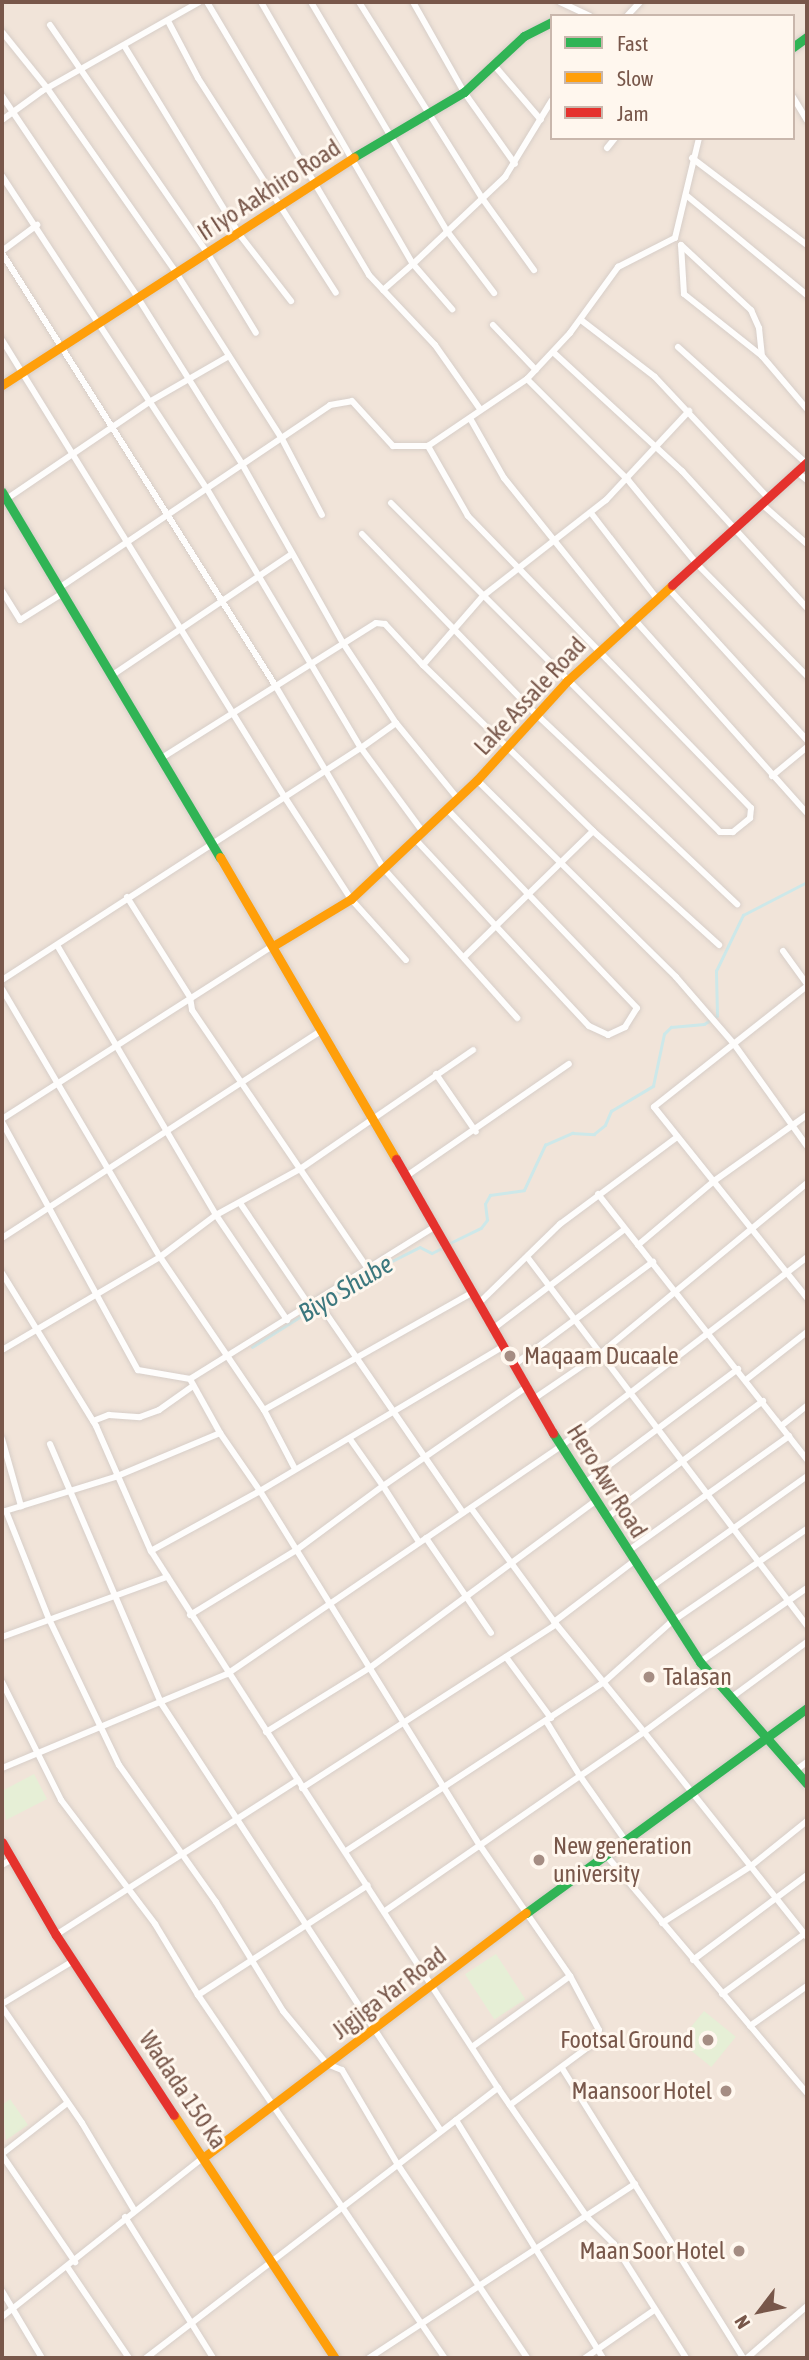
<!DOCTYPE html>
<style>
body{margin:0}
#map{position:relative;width:809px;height:2360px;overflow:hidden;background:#f8f2ec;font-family:"Asap Condensed",sans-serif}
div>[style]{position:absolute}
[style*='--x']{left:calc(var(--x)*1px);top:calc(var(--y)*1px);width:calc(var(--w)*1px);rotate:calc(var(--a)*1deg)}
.residential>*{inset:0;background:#f1e4d9}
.green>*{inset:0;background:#e6efd6;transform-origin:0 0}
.stream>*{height:2.5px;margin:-1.25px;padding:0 1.25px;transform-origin:1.25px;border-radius:1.25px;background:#cde8e9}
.roads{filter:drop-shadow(0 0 2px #d7cec8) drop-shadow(0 0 2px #d7cec8)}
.street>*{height:6px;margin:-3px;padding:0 3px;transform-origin:3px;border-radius:3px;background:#fefdfc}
.fast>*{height:9px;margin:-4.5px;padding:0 4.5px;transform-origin:4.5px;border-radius:4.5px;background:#30b455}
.slow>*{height:9px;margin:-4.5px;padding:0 4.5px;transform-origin:4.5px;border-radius:4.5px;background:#ff9f0a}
.jam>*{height:9px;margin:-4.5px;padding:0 4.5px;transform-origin:4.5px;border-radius:4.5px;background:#e5322d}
.dots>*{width:19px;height:19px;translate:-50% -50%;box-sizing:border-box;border:4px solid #fff7ee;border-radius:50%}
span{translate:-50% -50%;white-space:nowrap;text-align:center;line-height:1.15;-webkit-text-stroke:6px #fff7ee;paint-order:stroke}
.street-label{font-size:24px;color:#78574a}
.poi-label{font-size:24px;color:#78574a}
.left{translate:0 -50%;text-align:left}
.right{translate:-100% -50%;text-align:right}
.water-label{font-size:26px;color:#3c787e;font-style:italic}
.frame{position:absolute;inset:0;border:4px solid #78574a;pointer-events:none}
.legend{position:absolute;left:550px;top:14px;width:245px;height:126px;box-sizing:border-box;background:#fff7ee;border:2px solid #c9b7ac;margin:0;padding:9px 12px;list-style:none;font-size:21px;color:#78574a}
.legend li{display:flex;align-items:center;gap:14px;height:35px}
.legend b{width:35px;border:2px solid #c9b7ac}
.north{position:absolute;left:725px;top:2276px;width:70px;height:70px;-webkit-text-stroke:5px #fff7ee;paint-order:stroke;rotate:238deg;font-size:19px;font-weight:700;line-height:28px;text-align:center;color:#78574a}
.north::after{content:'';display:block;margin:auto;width:24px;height:32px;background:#78574a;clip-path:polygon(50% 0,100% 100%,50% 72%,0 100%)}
</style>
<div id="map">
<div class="residential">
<i style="clip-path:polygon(evenodd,2px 2px,807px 2px,807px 2358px,2px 2358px,2px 2px,552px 16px,793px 16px,793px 138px,552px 138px,552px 16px)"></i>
</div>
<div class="green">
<i style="clip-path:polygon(34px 1774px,47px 1799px,6px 1820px,2px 1791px)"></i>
<i style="left:496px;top:1954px;width:54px;height:37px;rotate:57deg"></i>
<i style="left:704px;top:2011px;width:41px;height:39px;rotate:39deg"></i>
<i style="clip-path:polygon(10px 2099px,28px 2125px,6px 2140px,2px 2105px)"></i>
</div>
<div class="stream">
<i style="--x:450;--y:1243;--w:34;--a:-26"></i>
<i style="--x:481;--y:1228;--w:10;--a:-53"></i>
<i style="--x:487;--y:1220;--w:16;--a:-97"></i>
<i style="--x:485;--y:1204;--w:10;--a:-61"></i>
<i style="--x:490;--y:1195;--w:34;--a:-8"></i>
<i style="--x:524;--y:1190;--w:50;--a:-65"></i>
<i style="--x:545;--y:1145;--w:30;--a:-24"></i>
<i style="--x:572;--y:1133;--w:22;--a:3"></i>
<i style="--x:594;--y:1134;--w:14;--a:-39"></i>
<i style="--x:605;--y:1125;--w:15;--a:-67"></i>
<i style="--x:611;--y:1111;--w:49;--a:-30.8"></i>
<i style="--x:653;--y:1086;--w:53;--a:-78.1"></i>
<i style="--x:664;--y:1034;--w:10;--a:-45"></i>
<i style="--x:671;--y:1027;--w:33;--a:-5"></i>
<i style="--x:704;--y:1024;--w:15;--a:-32"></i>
<i style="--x:717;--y:1016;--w:45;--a:-91.3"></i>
<i style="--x:716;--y:971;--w:62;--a:-64.3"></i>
<i style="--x:743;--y:915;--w:72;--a:-27.3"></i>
<i style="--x:252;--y:1347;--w:144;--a:-32.3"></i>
<i style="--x:374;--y:1270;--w:51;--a:-26.6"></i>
<i style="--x:420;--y:1247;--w:13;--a:27"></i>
<i style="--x:432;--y:1253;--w:11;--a:-27"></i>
</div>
<div class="roads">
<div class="street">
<i style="--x:207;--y:2;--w:317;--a:59.3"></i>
<i style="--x:369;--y:275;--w:96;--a:46.7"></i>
<i style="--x:435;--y:345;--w:78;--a:54.9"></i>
<i style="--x:261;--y:2;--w:303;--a:59.9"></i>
<i style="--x:413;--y:264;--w:127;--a:-43.4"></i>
<i style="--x:505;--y:177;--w:90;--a:-58.6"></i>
<i style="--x:311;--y:2;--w:266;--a:59.3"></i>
<i style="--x:447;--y:231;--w:78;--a:52.8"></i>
<i style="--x:359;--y:2;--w:231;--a:57.9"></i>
<i style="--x:482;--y:198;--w:89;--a:54.2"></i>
<i style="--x:413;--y:2;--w:103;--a:60.5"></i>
<i style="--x:464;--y:92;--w:88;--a:54.7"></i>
<i style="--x:560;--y:2;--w:33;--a:25"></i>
<i style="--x:627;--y:16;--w:19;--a:-47"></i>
<i style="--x:168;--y:21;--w:64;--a:62.2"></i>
<i style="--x:198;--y:78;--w:255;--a:57.3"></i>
<i style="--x:50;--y:25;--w:278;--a:55.4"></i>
<i style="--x:208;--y:254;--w:92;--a:58.7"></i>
<i style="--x:2;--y:32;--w:72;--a:51.2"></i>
<i style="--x:47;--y:88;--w:227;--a:55"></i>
<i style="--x:177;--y:274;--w:193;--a:57.5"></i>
<i style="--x:281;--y:437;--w:88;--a:62.3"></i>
<i style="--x:125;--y:47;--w:219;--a:58.6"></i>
<i style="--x:239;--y:234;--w:85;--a:52.2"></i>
<i style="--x:494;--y:65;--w:72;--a:49.5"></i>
<i style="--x:2;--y:96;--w:244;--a:56"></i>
<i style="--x:138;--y:298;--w:196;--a:57.9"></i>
<i style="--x:242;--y:464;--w:206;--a:60.6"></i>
<i style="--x:343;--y:643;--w:96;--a:56.5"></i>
<i style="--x:396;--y:723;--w:98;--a:50.8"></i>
<i style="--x:793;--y:97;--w:27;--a:59"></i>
<i style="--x:2;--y:120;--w:49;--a:-35.9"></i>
<i style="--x:42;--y:91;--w:180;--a:-29.5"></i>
<i style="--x:607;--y:148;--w:13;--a:-51"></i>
<i style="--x:692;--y:158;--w:144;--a:37.1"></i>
<i style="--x:2;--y:176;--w:374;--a:56.8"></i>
<i style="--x:207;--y:489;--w:301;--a:59.3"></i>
<i style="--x:361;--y:748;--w:43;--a:-35.5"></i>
<i style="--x:686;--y:195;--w:157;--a:39.6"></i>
<i style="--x:675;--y:238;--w:103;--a:-76.5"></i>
<i style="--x:681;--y:245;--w:49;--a:86.5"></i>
<i style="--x:684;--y:294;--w:100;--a:38.5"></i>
<i style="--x:762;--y:356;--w:70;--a:49.7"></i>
<i style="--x:681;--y:245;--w:96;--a:42.9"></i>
<i style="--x:751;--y:310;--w:20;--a:66"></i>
<i style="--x:759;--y:328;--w:28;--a:84"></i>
<i style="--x:2;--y:251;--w:44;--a:-36.6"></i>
<i style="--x:2;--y:253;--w:511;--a:57.71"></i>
<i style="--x:275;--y:685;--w:214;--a:59.4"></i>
<i style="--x:384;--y:869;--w:200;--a:48.2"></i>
<i style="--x:383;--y:290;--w:40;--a:-41"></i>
<i style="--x:413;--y:264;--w:60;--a:49.1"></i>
<i style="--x:581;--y:320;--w:93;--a:37.6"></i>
<i style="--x:655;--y:377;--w:167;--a:46.9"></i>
<i style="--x:493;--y:325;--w:62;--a:46.3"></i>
<i style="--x:2;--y:340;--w:536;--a:58.27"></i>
<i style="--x:284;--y:796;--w:123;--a:57"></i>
<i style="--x:351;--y:899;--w:82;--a:48"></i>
<i style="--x:678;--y:347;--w:173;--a:42.2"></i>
<i style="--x:553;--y:352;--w:176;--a:42.7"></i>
<i style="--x:682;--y:471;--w:185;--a:47.6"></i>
<i style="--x:527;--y:379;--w:143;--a:45"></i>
<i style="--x:628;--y:480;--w:109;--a:50.6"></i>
<i style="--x:697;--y:564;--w:157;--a:45.5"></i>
<i style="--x:471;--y:420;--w:67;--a:60.4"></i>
<i style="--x:504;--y:478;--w:191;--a:51.2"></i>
<i style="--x:797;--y:472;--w:13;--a:39"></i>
<i style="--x:2;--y:502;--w:178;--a:-34.2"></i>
<i style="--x:149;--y:402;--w:92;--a:-29.9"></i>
<i style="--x:391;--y:503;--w:465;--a:45"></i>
<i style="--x:720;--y:832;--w:13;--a:0"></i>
<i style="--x:733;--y:832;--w:22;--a:-39"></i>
<i style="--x:750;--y:818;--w:10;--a:-84"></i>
<i style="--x:751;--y:808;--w:407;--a:-134.1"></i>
<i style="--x:468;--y:516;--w:81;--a:-119.7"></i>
<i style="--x:428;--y:446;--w:120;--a:-34.1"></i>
<i style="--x:527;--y:379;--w:63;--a:-46.9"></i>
<i style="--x:570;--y:333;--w:82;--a:-54"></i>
<i style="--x:618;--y:267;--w:64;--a:-27"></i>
<i style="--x:764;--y:506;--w:57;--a:41.5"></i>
<i style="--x:591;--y:513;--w:110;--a:52.4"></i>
<i style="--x:362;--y:534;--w:250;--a:46"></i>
<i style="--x:536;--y:714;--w:277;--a:43.4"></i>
<i style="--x:59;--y:588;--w:327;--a:-34"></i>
<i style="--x:330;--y:405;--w:22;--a:-10"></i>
<i style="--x:352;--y:401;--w:61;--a:47.7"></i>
<i style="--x:393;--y:446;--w:35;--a:0"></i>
<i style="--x:669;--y:589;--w:205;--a:47.6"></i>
<i style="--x:2;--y:591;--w:34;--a:58"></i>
<i style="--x:20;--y:620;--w:51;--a:-32.1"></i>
<i style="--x:634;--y:619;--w:260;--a:48.3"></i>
<i style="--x:423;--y:665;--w:238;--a:44.3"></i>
<i style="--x:593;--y:831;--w:170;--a:42.1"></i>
<i style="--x:111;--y:676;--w:218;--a:-34"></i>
<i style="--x:160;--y:759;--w:255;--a:-32.2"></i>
<i style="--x:376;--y:623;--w:9;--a:6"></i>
<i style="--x:385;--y:624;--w:56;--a:47.2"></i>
<i style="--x:423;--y:665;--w:91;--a:-49"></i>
<i style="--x:483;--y:596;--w:156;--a:-38"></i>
<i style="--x:606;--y:500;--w:122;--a:-47"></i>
<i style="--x:772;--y:776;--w:45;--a:-39.6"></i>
<i style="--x:477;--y:780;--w:280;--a:44.7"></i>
<i style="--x:676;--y:977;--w:89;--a:49.1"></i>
<i style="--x:734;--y:1044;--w:125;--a:54.4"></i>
<i style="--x:416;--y:840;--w:254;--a:47.1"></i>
<i style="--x:589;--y:1026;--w:21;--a:25"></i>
<i style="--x:608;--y:1035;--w:19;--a:-25"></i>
<i style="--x:625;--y:1027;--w:22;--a:-58"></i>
<i style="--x:637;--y:1008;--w:275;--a:-133.7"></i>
<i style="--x:127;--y:897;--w:118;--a:57.8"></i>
<i style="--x:190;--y:997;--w:13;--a:81"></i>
<i style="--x:192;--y:1010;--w:310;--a:55.8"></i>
<i style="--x:57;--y:945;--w:313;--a:59.5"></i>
<i style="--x:216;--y:1215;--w:127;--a:55.9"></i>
<i style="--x:783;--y:951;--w:41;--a:54"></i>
<i style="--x:465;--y:956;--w:179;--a:-44.3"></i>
<i style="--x:2;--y:980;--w:427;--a:-32.9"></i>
<i style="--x:361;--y:748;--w:104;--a:53.6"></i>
<i style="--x:807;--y:986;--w:195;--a:141.7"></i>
<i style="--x:654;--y:1107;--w:245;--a:51.3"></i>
<i style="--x:2;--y:989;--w:311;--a:59.5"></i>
<i style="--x:160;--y:1257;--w:183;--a:149.5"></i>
<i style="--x:436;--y:1074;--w:70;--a:55.4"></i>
<i style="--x:2;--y:1119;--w:322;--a:-32.6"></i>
<i style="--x:2;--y:1122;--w:283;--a:61.3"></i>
<i style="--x:138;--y:1370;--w:53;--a:9.8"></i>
<i style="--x:190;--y:1379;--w:62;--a:60.9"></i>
<i style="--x:405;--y:1177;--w:199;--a:-34.6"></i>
<i style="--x:598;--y:1194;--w:338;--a:51.8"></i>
<i style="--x:240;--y:1203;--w:123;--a:55.9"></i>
<i style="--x:2;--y:1238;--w:378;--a:-33"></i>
<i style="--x:638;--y:1245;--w:99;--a:-40.1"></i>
<i style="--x:714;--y:1181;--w:114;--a:-35.4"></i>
<i style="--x:528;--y:1258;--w:462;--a:52.8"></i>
<i style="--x:2;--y:1273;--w:180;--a:58.4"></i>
<i style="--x:96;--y:1426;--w:137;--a:66.3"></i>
<i style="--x:151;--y:1551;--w:272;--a:57.3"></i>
<i style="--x:298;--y:1780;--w:287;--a:147.4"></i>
<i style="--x:478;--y:1304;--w:115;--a:-44.3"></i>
<i style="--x:560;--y:1224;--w:144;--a:-36.6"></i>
<i style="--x:323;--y:1309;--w:247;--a:55.5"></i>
<i style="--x:494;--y:1328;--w:164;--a:-37.1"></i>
<i style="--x:504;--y:1346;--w:284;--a:149.3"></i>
<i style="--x:260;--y:1491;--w:419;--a:58.2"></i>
<i style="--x:481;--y:1847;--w:157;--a:55.4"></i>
<i style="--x:570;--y:1976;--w:61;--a:61.8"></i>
<i style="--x:599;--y:2030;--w:13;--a:108"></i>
<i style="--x:595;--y:2042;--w:106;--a:143.5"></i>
<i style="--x:515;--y:1364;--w:172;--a:-36.5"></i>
<i style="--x:190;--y:1379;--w:290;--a:-31.9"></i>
<i style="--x:747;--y:1379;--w:76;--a:-38.1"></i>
<i style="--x:535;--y:1398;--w:80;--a:-34.3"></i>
<i style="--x:601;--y:1353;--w:267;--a:-39.5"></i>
<i style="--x:264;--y:1410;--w:185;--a:-124.2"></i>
<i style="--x:160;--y:1257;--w:70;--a:-36.9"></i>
<i style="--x:216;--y:1215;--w:96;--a:-28.7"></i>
<i style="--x:300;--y:1169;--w:210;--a:-34.5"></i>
<i style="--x:93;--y:1421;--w:17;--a:-21"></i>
<i style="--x:109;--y:1415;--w:31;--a:4"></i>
<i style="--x:140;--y:1417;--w:20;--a:-20"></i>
<i style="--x:159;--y:1410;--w:42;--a:-35.2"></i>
<i style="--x:781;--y:1426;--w:33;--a:-38"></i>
<i style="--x:2;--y:1439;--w:70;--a:74.2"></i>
<i style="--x:50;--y:1444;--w:282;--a:66.8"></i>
<i style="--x:161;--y:1703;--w:511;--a:56.81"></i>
<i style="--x:295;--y:1469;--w:67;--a:-117.7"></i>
<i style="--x:264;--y:1410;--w:240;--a:-29.4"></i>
<i style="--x:585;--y:1483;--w:191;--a:-36.7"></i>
<i style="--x:471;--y:1508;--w:144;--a:53.8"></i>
<i style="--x:556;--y:1624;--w:139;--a:50.8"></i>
<i style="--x:644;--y:1732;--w:78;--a:145.5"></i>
<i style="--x:580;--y:1776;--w:78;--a:54.9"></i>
<i style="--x:6;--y:1511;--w:116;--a:68.3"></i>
<i style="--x:49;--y:1619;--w:162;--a:64.4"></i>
<i style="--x:119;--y:1765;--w:168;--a:54.7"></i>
<i style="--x:216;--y:1902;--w:128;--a:58.4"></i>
<i style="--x:283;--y:2011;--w:69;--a:50.3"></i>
<i style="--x:327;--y:2064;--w:16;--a:22"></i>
<i style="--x:342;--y:2070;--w:110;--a:59.5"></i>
<i style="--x:398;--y:2165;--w:232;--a:56.2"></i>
<i style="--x:2;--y:1512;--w:118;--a:-17.2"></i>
<i style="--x:115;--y:1477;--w:114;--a:-22.7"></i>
<i style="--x:220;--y:1433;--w:70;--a:55.4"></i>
<i style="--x:260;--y:1491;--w:124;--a:151.2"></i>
<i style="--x:606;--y:1518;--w:196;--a:-36.7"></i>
<i style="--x:426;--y:1538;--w:115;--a:55.6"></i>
<i style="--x:419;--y:1542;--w:67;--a:-122.7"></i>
<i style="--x:383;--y:1486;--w:176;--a:-34.6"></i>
<i style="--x:628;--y:1551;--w:198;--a:-35.5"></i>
<i style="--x:651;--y:1587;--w:191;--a:-35.4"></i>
<i style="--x:190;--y:1615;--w:123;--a:-31.4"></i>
<i style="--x:295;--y:1551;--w:109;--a:-36.5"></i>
<i style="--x:383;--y:1486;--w:57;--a:-125.1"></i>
<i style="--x:554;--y:1622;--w:101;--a:-37.3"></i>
<i style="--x:2;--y:1637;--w:176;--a:-20"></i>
<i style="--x:506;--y:1657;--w:76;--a:53.6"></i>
<i style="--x:700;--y:1662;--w:130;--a:-34.7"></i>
<i style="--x:714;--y:1680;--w:87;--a:143.4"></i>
<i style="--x:644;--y:1732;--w:262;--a:51.5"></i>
<i style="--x:2;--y:1682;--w:132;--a:63.4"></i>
<i style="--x:61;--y:1800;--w:156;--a:52.8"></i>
<i style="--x:155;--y:1924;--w:83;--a:58.8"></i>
<i style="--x:198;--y:1995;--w:439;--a:55.8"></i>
<i style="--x:732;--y:1697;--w:93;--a:-36.3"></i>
<i style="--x:266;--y:1732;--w:123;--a:-31.8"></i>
<i style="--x:371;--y:1667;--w:279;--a:-36.5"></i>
<i style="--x:2;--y:1768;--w:244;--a:-22.7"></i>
<i style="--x:227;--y:1674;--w:404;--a:-34.3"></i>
<i style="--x:561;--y:1446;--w:310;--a:-37.5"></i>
<i style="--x:796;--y:1770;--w:14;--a:-36"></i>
<i style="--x:298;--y:1780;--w:367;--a:57"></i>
<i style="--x:498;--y:2088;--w:157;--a:55.4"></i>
<i style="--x:587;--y:2217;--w:38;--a:45"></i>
<i style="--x:614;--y:2244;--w:135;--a:57.7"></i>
<i style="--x:302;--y:1788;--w:302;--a:-32.8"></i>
<i style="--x:346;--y:1851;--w:308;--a:-33.2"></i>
<i style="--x:604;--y:1682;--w:90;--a:-41.8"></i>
<i style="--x:671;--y:1622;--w:165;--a:-34.4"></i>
<i style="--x:605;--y:1854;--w:313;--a:49.8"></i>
<i style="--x:2;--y:1865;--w:12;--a:-31"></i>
<i style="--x:385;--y:1911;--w:237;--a:-34.7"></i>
<i style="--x:580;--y:1776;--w:65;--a:-121.7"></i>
<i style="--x:662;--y:1923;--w:106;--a:-32.6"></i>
<i style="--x:751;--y:1866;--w:72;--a:-38.8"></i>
<i style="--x:693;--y:1960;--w:142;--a:-36.7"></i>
<i style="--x:722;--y:1994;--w:105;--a:-36.1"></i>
<i style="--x:198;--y:1995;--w:202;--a:-32.9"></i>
<i style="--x:2;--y:2004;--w:83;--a:-31.2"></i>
<i style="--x:2;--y:2007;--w:141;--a:55.4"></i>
<i style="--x:82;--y:2123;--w:101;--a:59.1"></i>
<i style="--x:750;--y:2026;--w:70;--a:-35.1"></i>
<i style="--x:472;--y:2047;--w:121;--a:-35.9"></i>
<i style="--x:562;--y:2068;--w:342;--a:58"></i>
<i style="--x:456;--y:2120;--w:280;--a:58.3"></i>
<i style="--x:2;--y:2154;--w:81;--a:-38"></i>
<i style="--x:2;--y:2155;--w:130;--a:55.7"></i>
<i style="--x:125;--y:2217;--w:166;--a:58"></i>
<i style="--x:68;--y:2268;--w:109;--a:55.9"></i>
<i style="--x:2;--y:2291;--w:78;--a:59.2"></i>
<i style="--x:2;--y:2317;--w:258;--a:-38.4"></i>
<i style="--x:146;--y:2358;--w:444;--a:-37.5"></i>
<i style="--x:369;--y:2358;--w:318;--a:-33.2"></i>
<i style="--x:585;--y:2358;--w:83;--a:-34.7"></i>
<i style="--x:747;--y:2358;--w:79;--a:-40.9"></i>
</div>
<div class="fast">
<i style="--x:793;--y:47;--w:17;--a:-36"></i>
<i style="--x:354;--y:157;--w:128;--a:-30.6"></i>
<i style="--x:464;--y:92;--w:82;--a:-43"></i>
<i style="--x:524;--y:36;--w:31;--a:-27"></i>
<i style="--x:2;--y:492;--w:425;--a:59.2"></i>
<i style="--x:553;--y:1433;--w:272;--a:57.3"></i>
<i style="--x:700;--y:1662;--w:162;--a:48.7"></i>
<i style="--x:526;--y:1913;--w:348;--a:-36.1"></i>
</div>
<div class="slow">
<i style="--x:2;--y:385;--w:419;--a:-32.9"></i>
<i style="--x:220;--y:857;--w:350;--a:59.8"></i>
<i style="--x:273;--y:946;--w:91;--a:-31.1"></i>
<i style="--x:351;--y:899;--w:173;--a:-43.4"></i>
<i style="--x:477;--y:780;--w:134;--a:-47.7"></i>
<i style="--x:567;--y:681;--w:142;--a:-42.4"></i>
<i style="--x:174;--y:2115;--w:291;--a:56.5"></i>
<i style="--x:204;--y:2157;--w:404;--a:-37.2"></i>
</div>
<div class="jam">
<i style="--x:672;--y:585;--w:183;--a:-42.3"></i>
<i style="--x:396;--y:1159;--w:316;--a:60.2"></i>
<i style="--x:2;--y:1842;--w:108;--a:59.9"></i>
<i style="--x:56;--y:1935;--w:215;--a:56.8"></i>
</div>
</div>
<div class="dots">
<i style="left:510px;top:1356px;background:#a58d83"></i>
<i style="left:649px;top:1677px;background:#a58d83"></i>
<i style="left:539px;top:1860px;background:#a58d83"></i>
<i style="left:708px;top:2040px;background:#a58d83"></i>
<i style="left:726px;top:2091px;background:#a58d83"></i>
<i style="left:739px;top:2251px;background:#a58d83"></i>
</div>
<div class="street-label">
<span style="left:269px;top:190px;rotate:-33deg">If Iyo Aakhiro Road</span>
<span style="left:530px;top:696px;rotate:-47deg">Lake Assale Road</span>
<span style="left:607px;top:1481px;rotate:58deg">Hero Awr Road</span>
<span style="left:389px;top:1993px;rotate:-37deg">Jigjiga Yar Road</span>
<span style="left:183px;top:2090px;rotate:56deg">Wadada 150 Ka</span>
</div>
<div class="poi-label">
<span class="left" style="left:524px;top:1356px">Maqaam Ducaale</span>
<span class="left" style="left:663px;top:1677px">Talasan</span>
<span class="left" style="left:553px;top:1860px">New generation<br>university</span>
<span class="right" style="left:694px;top:2040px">Footsal Ground</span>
<span class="right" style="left:712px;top:2091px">Maansoor Hotel</span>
<span class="right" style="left:725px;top:2251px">Maan Soor Hotel</span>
</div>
<div class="water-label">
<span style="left:346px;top:1289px;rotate:-31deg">Biyo Shube</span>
</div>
<div class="frame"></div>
<ul class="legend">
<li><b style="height:9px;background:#30b455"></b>Fast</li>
<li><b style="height:9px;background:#ff9f0a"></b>Slow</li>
<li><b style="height:9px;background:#e5322d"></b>Jam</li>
</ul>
<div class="north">N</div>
</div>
